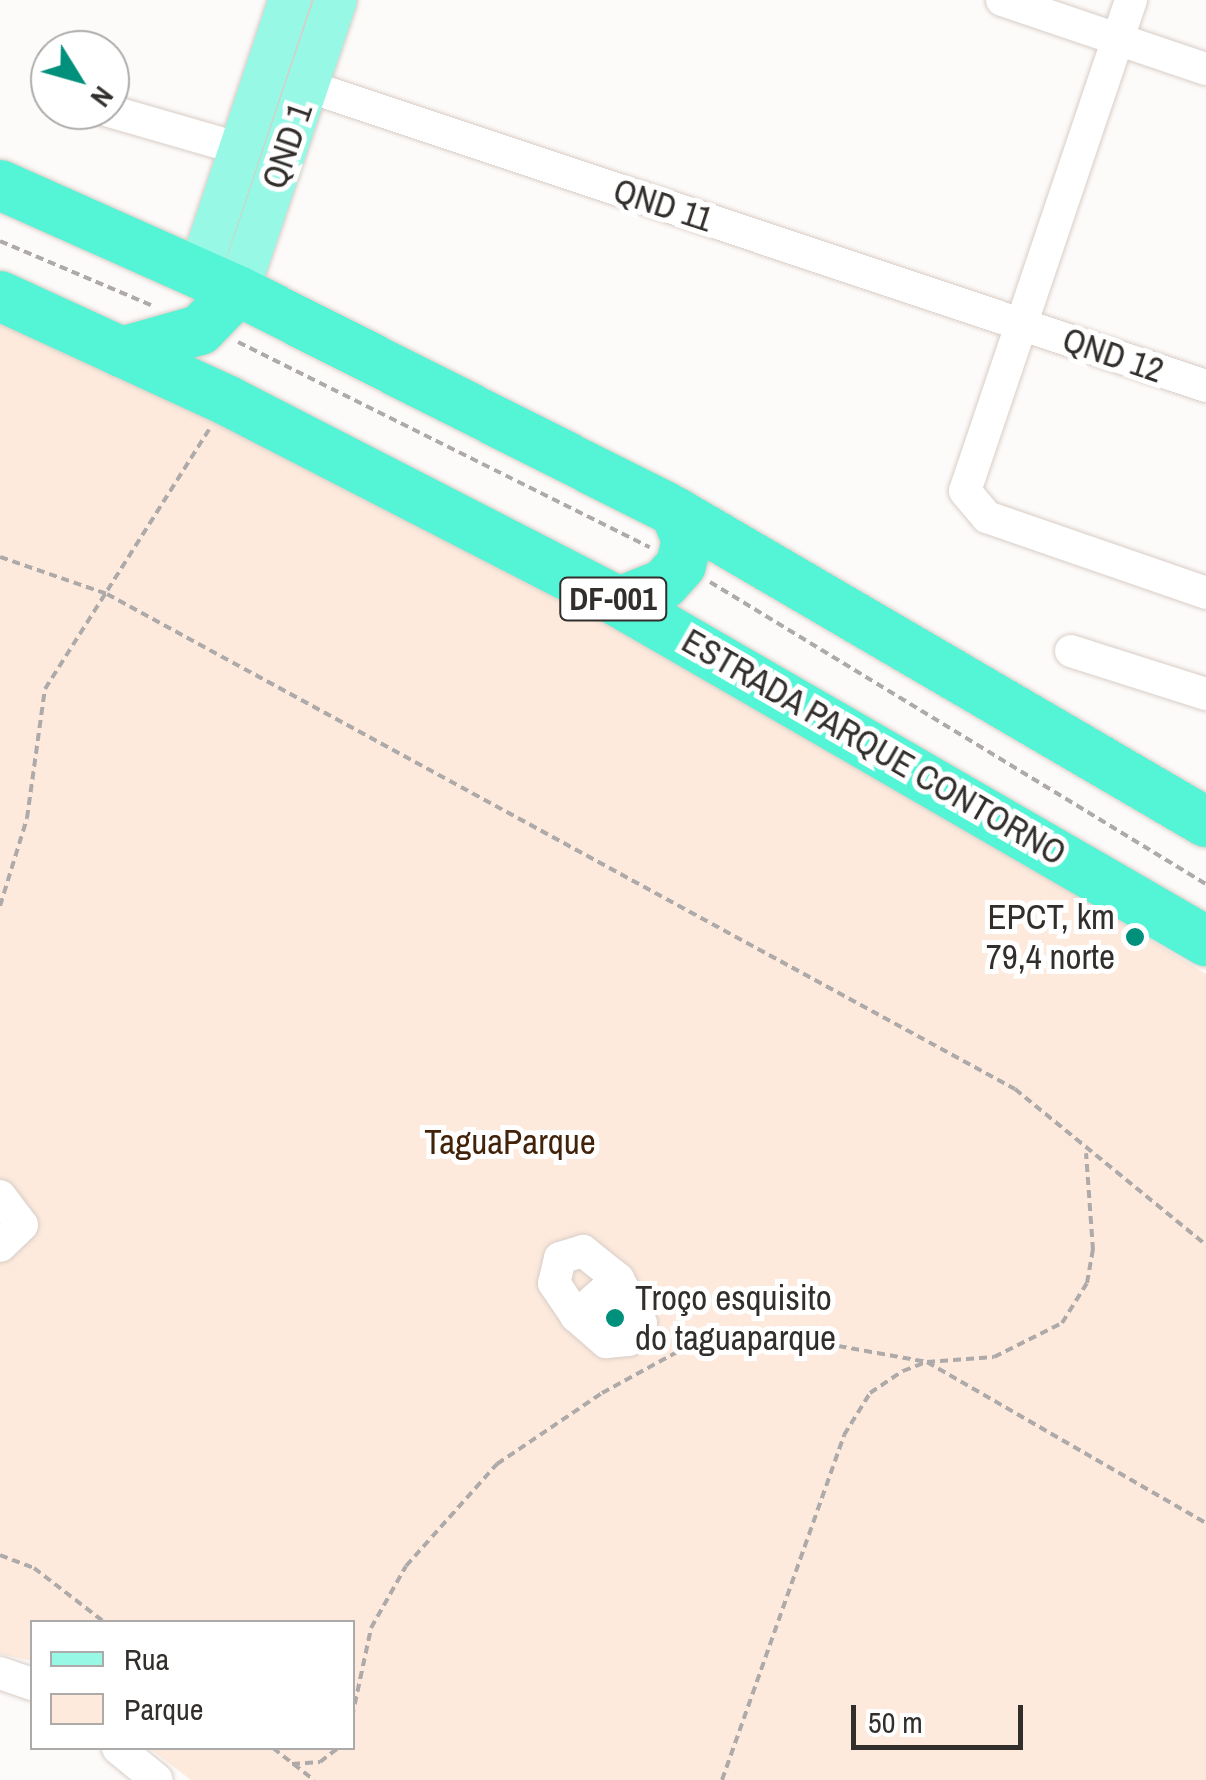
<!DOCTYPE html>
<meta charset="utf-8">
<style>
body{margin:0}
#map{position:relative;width:1206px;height:1780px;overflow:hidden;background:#fdfbfa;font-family:"Archivo Narrow",sans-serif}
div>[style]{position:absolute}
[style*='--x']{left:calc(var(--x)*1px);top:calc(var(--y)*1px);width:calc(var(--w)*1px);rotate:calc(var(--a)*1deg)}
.green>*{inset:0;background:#fdeadd}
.path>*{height:4px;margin-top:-2px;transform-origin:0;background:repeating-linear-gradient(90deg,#adaaa9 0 8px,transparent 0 13px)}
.roads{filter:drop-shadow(0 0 2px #d8cdc6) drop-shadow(0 0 2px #d8cdc6)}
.minor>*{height:32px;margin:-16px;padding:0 16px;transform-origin:16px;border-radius:16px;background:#fff}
.major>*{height:42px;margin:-21px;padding:0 21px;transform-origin:21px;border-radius:21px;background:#98f8e6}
.highway>*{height:50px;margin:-25px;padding:0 25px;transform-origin:25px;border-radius:25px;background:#54f4d6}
.dots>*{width:28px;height:28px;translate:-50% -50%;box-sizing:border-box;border:5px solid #fff;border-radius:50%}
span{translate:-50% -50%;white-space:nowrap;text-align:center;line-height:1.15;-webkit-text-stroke:10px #fff;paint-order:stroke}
.shield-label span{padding:2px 8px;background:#fff;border:2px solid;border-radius:8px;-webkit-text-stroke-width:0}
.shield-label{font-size:32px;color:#322e2b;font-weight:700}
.street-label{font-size:35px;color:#322e2b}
.poi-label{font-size:35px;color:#322e2b}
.right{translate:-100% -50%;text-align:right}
.left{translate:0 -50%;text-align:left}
.park-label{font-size:35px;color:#422309}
.legend{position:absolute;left:30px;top:1620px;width:325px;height:130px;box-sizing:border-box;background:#fff;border:2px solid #adabaa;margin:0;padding:12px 18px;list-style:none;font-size:30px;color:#322e2b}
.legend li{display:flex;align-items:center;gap:20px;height:50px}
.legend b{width:50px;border:2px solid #adabaa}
.north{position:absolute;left:30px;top:30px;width:100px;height:100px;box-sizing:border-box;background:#fff;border:2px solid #adabaa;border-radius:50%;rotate:127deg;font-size:28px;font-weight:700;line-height:40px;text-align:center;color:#322e2b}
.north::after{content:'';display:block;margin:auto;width:35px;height:45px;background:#00907b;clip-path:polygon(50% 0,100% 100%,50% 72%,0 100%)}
.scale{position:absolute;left:851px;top:1705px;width:172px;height:45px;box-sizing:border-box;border:5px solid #322e2b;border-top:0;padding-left:12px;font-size:30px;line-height:35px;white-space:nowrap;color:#322e2b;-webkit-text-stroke:8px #fff;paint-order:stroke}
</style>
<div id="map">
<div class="green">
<i style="clip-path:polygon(0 319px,477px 548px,746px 694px,1206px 974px,1206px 1780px,191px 1780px,149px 1748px,352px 1748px,352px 1622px,32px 1622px,32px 1661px,0 1654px)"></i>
</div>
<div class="path">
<i style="--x:0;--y:241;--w:164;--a:23"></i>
<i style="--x:238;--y:342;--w:460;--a:26.5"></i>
<i style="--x:0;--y:557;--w:113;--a:19.1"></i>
<i style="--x:107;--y:594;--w:1034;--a:28.6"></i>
<i style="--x:1015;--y:1089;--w:247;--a:39.2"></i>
<i style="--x:710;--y:582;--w:581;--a:31.34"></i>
<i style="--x:0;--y:906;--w:92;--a:-72.9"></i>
<i style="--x:27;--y:818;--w:130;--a:-82.1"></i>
<i style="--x:45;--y:689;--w:307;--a:-57.7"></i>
<i style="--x:0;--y:1555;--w:36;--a:21"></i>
<i style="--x:34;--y:1568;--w:88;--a:37.6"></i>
<i style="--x:352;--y:1717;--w:91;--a:-77.9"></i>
<i style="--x:371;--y:1628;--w:71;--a:-60.6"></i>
<i style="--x:406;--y:1566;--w:137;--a:-48.3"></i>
<i style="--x:497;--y:1464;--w:127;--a:-34.1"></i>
<i style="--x:602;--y:1393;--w:96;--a:-28.7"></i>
<i style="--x:686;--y:1347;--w:65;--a:-15.1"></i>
<i style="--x:749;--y:1330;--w:181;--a:10.2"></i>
<i style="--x:927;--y:1362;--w:67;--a:-4.3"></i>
<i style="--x:994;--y:1357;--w:76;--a:-26.6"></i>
<i style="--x:1062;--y:1323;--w:47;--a:-58"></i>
<i style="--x:1087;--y:1283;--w:34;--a:-80"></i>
<i style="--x:1093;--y:1250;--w:97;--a:-94.1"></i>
<i style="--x:273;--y:1748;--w:52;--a:38"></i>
<i style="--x:292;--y:1764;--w:28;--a:-4"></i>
<i style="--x:320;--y:1762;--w:23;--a:-38"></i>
<i style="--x:722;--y:1780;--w:366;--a:-70.5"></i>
<i style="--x:844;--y:1435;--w:49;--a:-58.2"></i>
<i style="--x:870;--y:1393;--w:40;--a:-34"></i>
<i style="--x:903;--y:1371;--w:26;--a:-21"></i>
<i style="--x:927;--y:1362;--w:322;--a:30"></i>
</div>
<div class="roads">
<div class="minor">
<i style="--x:1002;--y:0;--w:215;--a:18.7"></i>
<i style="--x:1131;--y:0;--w:518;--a:108.68"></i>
<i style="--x:965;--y:491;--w:34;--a:50"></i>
<i style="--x:987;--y:517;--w:232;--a:19.1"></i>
<i style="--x:307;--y:86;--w:948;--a:18.45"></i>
<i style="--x:106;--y:110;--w:141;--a:16.1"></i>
<i style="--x:1071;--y:651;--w:142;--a:17.7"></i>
<i style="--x:0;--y:1196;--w:36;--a:53"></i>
<i style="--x:22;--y:1225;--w:30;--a:136"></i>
<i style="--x:576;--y:1316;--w:56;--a:-41.4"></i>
<i style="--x:618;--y:1279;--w:45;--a:-141.3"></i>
<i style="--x:583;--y:1251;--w:24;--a:163"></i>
<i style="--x:560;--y:1258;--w:26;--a:103"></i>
<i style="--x:554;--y:1283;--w:40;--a:56"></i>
<i style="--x:576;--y:1316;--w:40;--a:41"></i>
<i style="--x:606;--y:1342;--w:22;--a:-5"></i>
<i style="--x:628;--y:1340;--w:21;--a:-53"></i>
<i style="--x:641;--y:1323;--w:50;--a:-117.6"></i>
<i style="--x:0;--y:1673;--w:34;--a:19"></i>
<i style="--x:118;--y:1748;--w:50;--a:39.4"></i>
</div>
<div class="major">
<i style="--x:199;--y:273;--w:288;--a:-71.6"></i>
<i style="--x:238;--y:291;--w:307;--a:-71.4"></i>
</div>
<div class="highway">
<i style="--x:0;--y:185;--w:261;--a:24"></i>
<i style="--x:238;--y:291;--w:490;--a:26.8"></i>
<i style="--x:675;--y:512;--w:615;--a:30.28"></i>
<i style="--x:0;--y:296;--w:251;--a:24.7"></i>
<i style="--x:228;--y:401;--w:440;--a:27.2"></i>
<i style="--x:619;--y:602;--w:678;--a:30.01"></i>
<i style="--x:121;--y:352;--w:82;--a:-15.6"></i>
<i style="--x:200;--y:330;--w:54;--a:-45.7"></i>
<i style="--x:619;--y:602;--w:48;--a:-21.8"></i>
<i style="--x:664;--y:584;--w:25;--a:-48"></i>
<i style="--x:681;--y:565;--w:26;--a:-77"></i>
<i style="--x:687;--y:540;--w:30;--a:-113"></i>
</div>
</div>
<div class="dots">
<i style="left:1135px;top:937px;background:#00907b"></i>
<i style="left:615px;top:1318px;background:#00907b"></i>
</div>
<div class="shield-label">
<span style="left:613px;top:599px">DF-001</span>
</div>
<div class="street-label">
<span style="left:287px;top:146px;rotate:-71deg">QND 1</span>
<span style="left:663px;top:205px;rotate:18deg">QND 11</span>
<span style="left:1113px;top:355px;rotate:19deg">QND 12</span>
<span style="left:874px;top:747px;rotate:30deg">ESTRADA PARQUE CONTORNO</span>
</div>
<div class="poi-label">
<span class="right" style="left:1115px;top:937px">EPCT, km<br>79,4 norte</span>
<span class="left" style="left:635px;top:1318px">Troço esquisito<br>do taguaparque</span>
</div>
<div class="park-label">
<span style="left:510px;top:1142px">TaguaParque</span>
</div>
<ul class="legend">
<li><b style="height:12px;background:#98f8e6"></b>Rua</li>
<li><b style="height:28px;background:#fdeadd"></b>Parque</li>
</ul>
<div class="north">N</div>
<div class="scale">50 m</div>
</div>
